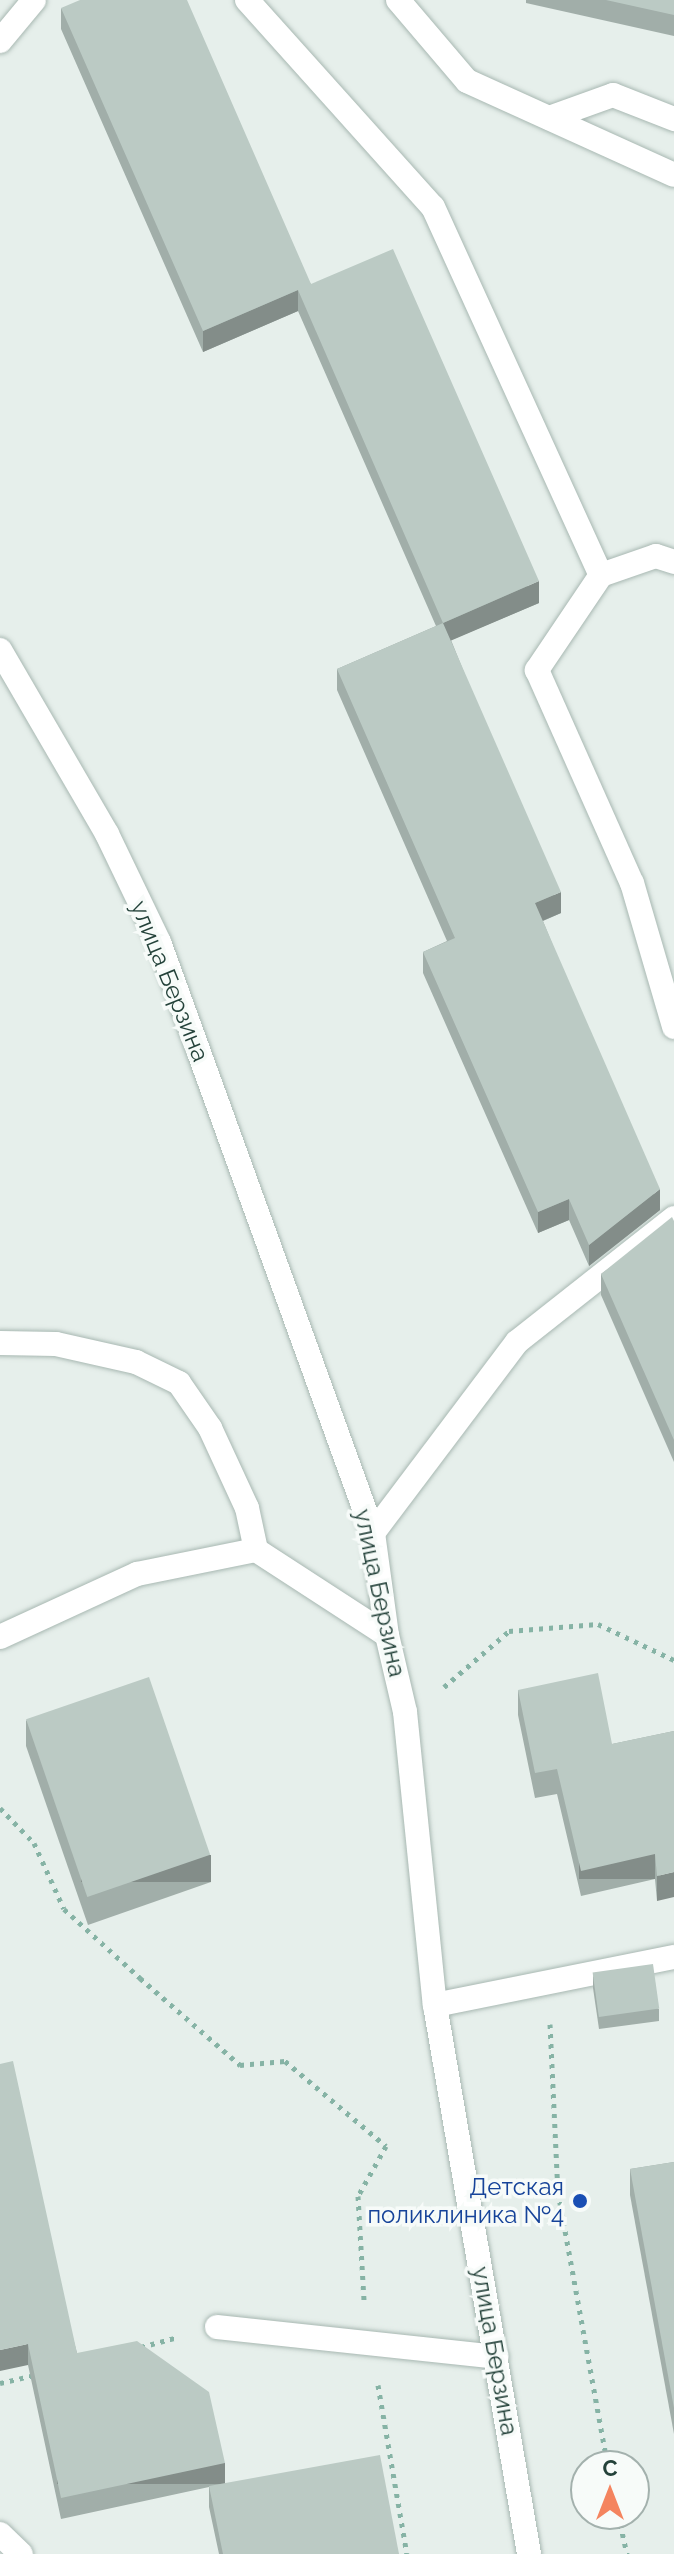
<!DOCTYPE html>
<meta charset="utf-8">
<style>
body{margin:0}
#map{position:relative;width:674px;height:2554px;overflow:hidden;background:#e6efeb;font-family:Raleway,sans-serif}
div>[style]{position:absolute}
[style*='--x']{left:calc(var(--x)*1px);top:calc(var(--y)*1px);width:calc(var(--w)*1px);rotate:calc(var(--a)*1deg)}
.path>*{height:5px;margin-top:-2.5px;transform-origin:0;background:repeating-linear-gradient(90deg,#86b3a5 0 4px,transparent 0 10px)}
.roads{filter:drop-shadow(0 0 2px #a8b8b2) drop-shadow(0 0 2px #a8b8b2)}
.lane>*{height:24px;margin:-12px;padding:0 12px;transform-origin:12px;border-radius:12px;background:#fff}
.street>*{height:24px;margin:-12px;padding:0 12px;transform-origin:12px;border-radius:12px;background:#fff}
.secondary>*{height:24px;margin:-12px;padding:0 12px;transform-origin:12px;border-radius:12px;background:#fff}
.wall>*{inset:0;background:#a1aea9}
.shaded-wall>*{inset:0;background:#838d89;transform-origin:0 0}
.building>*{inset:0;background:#bbcac4;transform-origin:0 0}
.dots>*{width:22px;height:22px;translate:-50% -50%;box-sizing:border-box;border:4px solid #f7fbf9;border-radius:50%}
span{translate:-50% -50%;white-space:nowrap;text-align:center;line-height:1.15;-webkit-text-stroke:7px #f7fbf9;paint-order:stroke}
.street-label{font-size:24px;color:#24423a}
.transit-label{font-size:24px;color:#164399}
.right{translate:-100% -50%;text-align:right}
.north{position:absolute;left:570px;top:2450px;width:80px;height:80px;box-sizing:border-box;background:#f7fbf9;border:2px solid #a3b1ad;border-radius:50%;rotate:0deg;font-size:22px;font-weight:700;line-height:32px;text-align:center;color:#24423a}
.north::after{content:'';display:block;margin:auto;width:28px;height:36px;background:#f4845f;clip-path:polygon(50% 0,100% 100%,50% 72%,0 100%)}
</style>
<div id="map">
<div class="path">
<i style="--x:444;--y:1687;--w:86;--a:-40.7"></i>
<i style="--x:509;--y:1631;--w:89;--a:-4.5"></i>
<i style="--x:598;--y:1624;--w:84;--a:25.3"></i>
<i style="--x:0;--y:1808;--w:49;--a:45.8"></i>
<i style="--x:34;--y:1843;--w:72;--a:65.6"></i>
<i style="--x:64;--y:1909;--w:103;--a:42.2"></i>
<i style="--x:140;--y:1978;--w:133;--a:41"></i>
<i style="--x:240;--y:2065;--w:45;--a:-5.1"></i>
<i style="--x:285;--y:2061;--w:132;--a:40.1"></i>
<i style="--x:386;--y:2146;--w:57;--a:119.2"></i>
<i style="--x:358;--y:2196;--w:105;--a:86.7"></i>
<i style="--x:550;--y:2024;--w:168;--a:87.3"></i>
<i style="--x:558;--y:2192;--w:279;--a:79.7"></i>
<i style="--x:141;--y:2347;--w:38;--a:-15"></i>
<i style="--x:0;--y:2383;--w:35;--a:-13"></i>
<i style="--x:378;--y:2385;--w:171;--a:80.3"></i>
<i style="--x:618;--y:2514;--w:41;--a:77.3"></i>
</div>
<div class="roads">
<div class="lane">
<i style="--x:247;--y:0;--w:278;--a:48.1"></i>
<i style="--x:433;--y:207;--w:405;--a:65.5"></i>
<i style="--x:601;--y:575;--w:115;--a:124"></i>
<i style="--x:537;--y:670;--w:233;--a:66"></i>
<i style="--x:632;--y:883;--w:150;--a:73.7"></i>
<i style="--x:0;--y:41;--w:53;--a:-50.3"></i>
<i style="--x:549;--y:118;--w:68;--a:-19.8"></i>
<i style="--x:613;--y:95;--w:66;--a:21.5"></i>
<i style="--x:0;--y:1343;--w:56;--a:1"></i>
<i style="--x:56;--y:1344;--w:82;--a:12.7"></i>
<i style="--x:136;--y:1362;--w:48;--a:26"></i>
<i style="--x:179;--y:1383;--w:55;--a:55.4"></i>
<i style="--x:210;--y:1428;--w:88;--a:65.2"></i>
<i style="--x:247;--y:1508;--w:43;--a:77.9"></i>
<i style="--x:373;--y:1533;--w:239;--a:-53"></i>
<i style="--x:517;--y:1342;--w:200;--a:-38.3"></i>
<i style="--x:0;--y:1637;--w:151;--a:-24.7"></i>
<i style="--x:137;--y:1574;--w:121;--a:-11.4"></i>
<i style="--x:256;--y:1550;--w:156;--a:33"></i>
<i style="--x:435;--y:2005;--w:244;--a:-11.4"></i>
<i style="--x:217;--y:2327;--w:281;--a:6.1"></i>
<i style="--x:0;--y:2534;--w:29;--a:44"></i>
</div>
<div class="street">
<i style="--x:398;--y:0;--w:106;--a:49.6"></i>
<i style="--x:467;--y:81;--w:227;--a:24.4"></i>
<i style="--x:601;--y:575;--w:58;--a:-19.1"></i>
<i style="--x:656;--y:556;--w:19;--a:18"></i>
<i style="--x:0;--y:650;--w:213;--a:59.8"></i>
<i style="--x:107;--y:834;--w:120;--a:64.3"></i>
<i style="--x:159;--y:942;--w:629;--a:70.09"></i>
<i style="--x:373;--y:1533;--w:103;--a:82.2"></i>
<i style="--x:387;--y:1635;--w:79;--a:76.8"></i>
<i style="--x:405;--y:1712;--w:295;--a:84.2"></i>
</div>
<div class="secondary">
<i style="--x:435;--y:2005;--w:557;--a:80.28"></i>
</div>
</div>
<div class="wall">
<i style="clip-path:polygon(526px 0,674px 0,674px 36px,526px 3px)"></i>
<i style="clip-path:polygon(61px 8px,311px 284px,539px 603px,451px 640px,561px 913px,543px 921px,660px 1210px,589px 1266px,569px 1220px,538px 1233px,423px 973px,423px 952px,447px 941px,337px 690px,337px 669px,436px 626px,298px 311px,203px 352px,61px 29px)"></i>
<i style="clip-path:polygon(674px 1221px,674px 1462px,601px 1295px,601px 1274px)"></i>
<i style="clip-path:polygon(518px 1690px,612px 1744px,674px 1731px,657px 1901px,655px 1879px,581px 1896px,557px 1794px,535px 1798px,518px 1715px)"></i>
<i style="clip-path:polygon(26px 1720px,211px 1882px,88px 1925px,26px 1746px)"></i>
<i style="clip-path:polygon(593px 1976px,659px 2009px,659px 2021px,599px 2029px,593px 1988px)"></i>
<i style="clip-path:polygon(0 2064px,77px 2353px,225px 2483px,399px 2554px,219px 2554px,209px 2507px,209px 2487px,61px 2519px,28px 2365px)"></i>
<i style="clip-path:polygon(674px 2162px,674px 2434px,630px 2195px,630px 2169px)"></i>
</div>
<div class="shaded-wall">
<i style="clip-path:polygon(298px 290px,298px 311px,203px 352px,203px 331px)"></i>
<i style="clip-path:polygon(539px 581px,539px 603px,443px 644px,443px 623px)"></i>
<i style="clip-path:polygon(561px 892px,561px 913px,535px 924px,535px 903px)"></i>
<i style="clip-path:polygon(660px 1189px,660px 1210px,589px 1266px,589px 1245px)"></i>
<i style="clip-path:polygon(569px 1199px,569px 1220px,538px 1233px,538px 1212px)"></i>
<i style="left:655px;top:1854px;width:25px;height:76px;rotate:90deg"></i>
<i style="left:211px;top:1855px;width:27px;height:130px;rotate:90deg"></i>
<i style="clip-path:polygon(674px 1872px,674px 1897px,657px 1901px,657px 1876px)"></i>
<i style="clip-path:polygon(28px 2344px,28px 2365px,0 2371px,0 2350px)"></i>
<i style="left:225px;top:2463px;width:21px;height:168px;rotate:90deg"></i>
</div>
<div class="building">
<i style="clip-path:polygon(80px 0,187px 0,311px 284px,393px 249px,539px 581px,443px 623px,298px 290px,203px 331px,61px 8px)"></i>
<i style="clip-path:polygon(606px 0,674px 0,674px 15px)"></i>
<i style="clip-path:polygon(443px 623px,561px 892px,535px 903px,660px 1189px,589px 1245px,569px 1199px,538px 1212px,423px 952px,455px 938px,337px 669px)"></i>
<i style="clip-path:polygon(672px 1217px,674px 1221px,674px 1440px,601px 1274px)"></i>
<i style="clip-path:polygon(598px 1673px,612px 1744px,674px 1731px,674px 1872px,657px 1876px,655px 1854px,581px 1871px,557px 1769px,535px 1773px,518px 1690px)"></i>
<i style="left:149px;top:1677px;width:188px;height:130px;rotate:71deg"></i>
<i style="left:653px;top:1964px;width:45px;height:61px;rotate:82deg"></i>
<i style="clip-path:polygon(13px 2061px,77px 2353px,137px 2341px,209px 2392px,225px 2463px,61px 2498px,28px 2344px,0 2350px,0 2064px)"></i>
<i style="clip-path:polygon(674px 2162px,674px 2408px,630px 2169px)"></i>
<i style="clip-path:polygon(380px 2455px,399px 2554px,223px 2554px,209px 2486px)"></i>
</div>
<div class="dots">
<i style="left:580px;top:2201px;background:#1a4fb4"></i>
</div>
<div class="street-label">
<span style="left:170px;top:981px;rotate:68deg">улица Берзина</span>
<span style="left:380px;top:1593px;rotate:78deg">улица Берзина</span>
<span style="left:495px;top:2351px;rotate:80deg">улица Берзина</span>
</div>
<div class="transit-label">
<span class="right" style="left:564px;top:2201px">Детская<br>поликлиника №4</span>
</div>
<div class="north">С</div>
</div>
